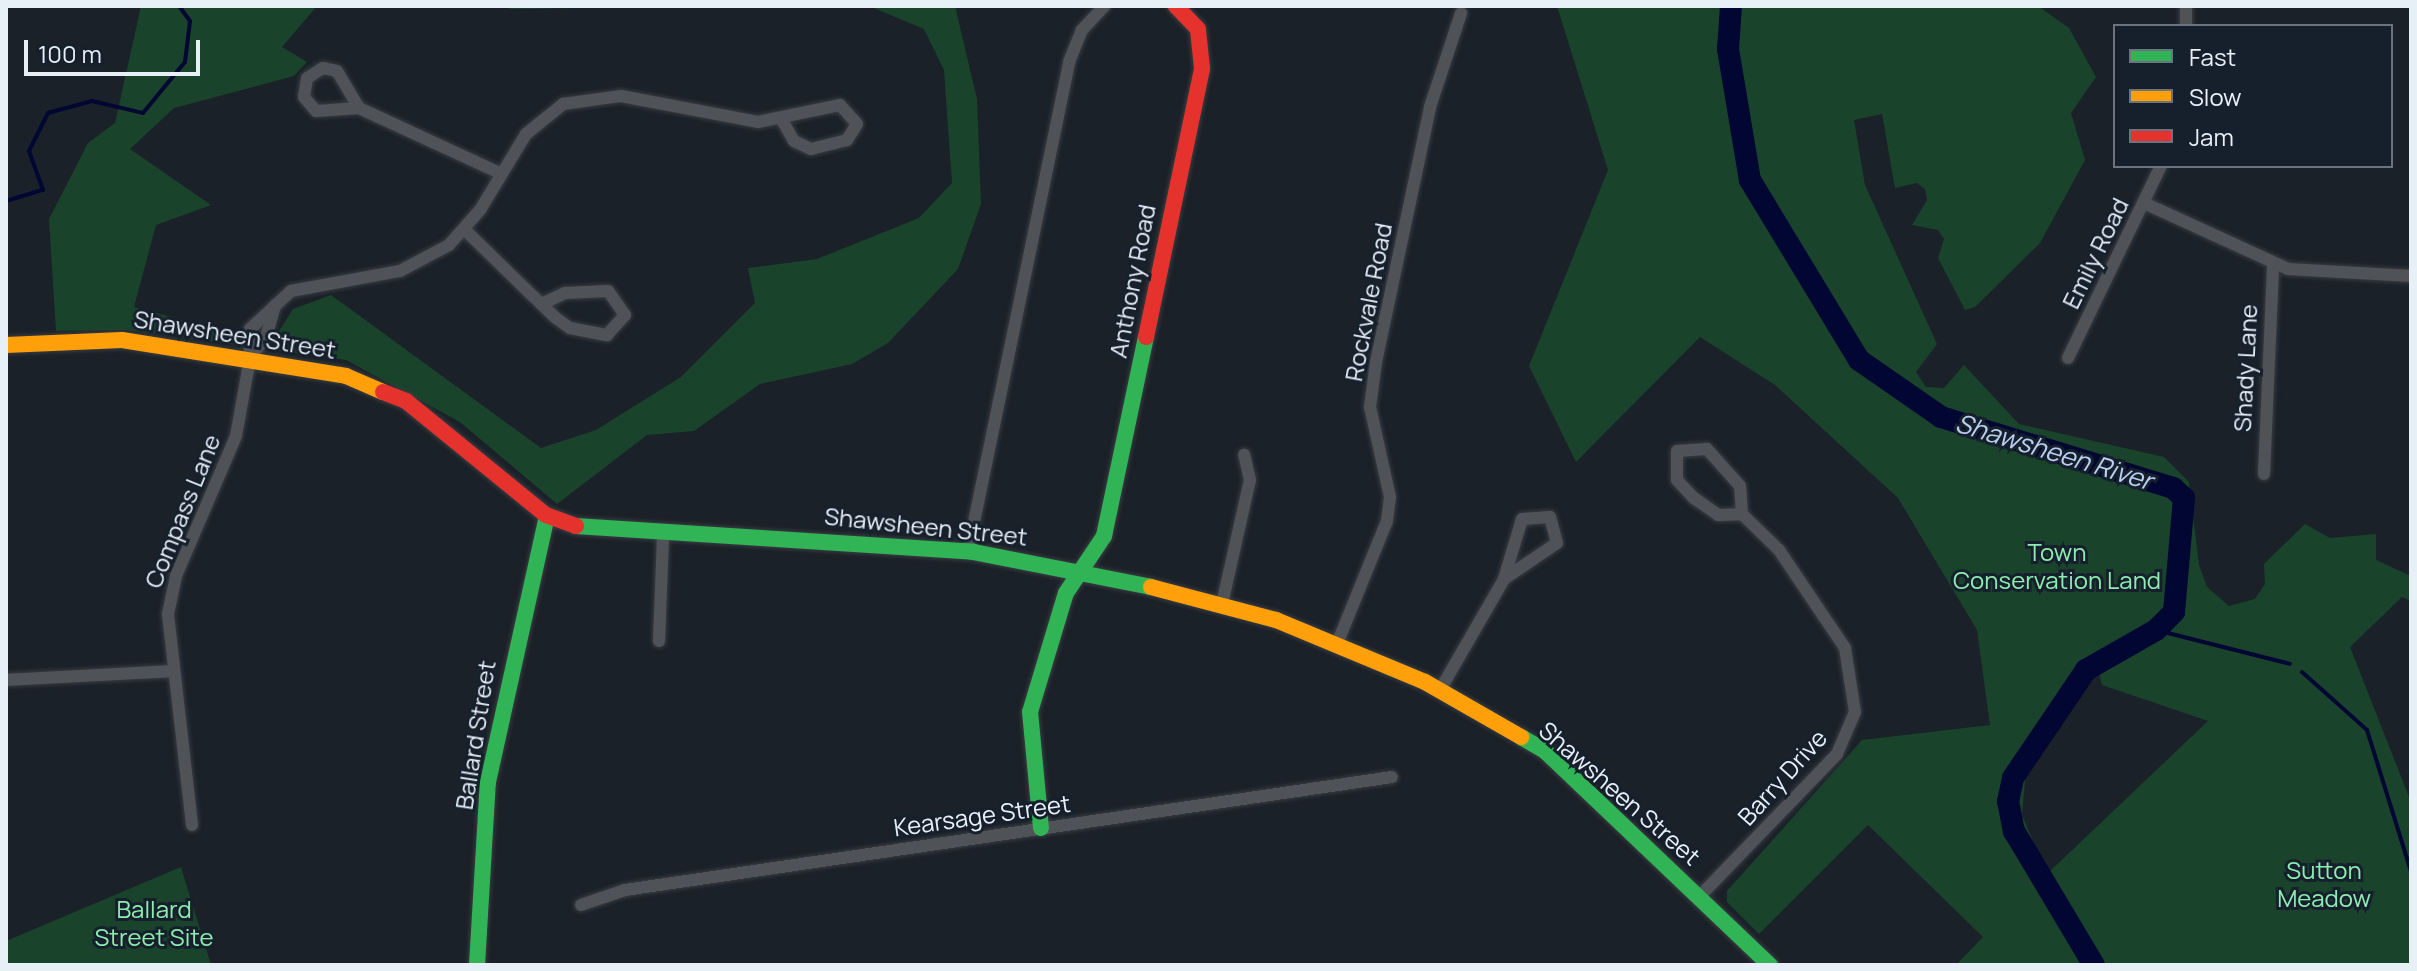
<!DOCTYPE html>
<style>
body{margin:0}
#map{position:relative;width:2417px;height:971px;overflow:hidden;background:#1b2128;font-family:Manrope,sans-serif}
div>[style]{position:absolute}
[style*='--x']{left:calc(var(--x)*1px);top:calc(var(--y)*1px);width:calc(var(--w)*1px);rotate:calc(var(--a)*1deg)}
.green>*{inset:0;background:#19442b}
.stream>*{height:4px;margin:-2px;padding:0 2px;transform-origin:2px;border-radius:2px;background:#020632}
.river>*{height:22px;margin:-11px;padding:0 11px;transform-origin:11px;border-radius:11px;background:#020632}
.roads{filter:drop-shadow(0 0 2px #383c42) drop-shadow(0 0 2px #383c42)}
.street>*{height:12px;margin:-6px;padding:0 6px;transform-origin:6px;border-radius:6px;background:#4f5358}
.fast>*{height:16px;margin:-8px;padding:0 8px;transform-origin:8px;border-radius:8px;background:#30b455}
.slow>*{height:16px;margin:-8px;padding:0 8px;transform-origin:8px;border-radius:8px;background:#ff9f0a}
.jam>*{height:16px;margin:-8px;padding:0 8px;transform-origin:8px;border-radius:8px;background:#e5322d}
span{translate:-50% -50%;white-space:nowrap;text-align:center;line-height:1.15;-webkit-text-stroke:6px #16202d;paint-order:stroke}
.street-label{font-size:24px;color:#e7eff7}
.park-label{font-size:24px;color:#8dedae}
.water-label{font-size:26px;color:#bacff0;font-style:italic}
.frame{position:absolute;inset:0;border:8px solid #e7eff7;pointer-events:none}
.legend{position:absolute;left:2113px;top:24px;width:280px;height:144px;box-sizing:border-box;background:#16202d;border:2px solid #6a737e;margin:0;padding:10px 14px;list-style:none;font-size:24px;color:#e7eff7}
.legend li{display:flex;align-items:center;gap:16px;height:40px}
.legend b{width:40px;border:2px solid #6a737e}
.scale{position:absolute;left:24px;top:40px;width:176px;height:36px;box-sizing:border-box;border:4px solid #e7eff7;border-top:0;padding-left:10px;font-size:24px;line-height:28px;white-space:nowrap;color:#e7eff7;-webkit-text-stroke:6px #16202d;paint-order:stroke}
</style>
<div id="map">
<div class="green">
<i style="clip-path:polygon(141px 6px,317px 6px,282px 47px,307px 62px,294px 76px,174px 108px,130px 149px,211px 205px,156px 225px,134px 307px,239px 335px,277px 334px,293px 309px,331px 295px,541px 448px,596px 430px,681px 377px,755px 303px,748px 268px,817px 259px,919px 218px,952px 183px,944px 70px,924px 29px,869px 6px,955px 6px,977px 99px,981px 204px,958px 269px,888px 343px,852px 364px,760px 384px,694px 431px,647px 435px,557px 504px,460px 422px,346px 360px,127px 330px,56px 331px,49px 219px,88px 143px,115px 123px)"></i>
<i style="clip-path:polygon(498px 6px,712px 6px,512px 9px)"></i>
<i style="clip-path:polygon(evenodd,1557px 6px,2038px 6px,2069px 28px,2096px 77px,2071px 113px,2085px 160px,2040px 243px,1975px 307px,1965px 310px,1938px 258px,1944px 239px,1938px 230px,1912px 225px,1927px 200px,1925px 189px,1917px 183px,1895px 188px,1882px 114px,1854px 120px,1865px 185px,1937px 344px,1916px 372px,1926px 387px,1944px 388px,1964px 365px,2019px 424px,2164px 457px,2189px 482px,2199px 565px,2207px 587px,2229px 606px,2255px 599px,2265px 584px,2264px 564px,2305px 524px,2330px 538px,2376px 534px,2376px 560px,2411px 576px,2411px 601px,2402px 597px,2350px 647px,2411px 802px,2411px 965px,1956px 965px,1983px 937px,1868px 825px,1759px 934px,1727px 902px,1727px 891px,1862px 740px,1990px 725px,1977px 630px,1898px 498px,1775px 385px,1700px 337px,1576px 462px,1529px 366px,1608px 170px,1557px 6px,2096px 662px,2102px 685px,2208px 721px,2047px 874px,2022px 815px,2025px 781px,2033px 749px,2075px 679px,2096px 662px)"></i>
<i style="clip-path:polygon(181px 867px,211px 965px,6px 965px,6px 941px)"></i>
</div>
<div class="stream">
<i style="--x:6;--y:201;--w:39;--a:-17"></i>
<i style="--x:43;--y:190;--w:41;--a:-109.7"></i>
<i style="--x:29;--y:151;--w:42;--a:-63.4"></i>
<i style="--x:48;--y:113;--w:46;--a:-15.3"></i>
<i style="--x:92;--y:101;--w:52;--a:13.2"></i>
<i style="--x:143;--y:113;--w:66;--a:-50.5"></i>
<i style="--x:185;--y:62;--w:41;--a:-83"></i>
<i style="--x:190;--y:21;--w:19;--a:-126"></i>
<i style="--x:2156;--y:630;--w:138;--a:14.2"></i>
<i style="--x:2302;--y:672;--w:87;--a:41.7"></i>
<i style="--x:2367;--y:730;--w:148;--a:72.7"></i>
</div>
<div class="river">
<i style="--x:1731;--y:6;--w:43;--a:94"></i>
<i style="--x:1728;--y:49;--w:133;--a:80.5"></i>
<i style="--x:1750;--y:180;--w:210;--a:58.8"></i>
<i style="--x:1859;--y:360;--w:100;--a:34.8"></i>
<i style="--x:1941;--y:417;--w:243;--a:17"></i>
<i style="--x:2173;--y:488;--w:15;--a:42"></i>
<i style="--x:2184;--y:498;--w:114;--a:95"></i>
<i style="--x:2174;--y:612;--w:25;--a:135"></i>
<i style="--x:2156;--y:630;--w:81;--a:150.3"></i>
<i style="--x:2086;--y:670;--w:130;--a:124.1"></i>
<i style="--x:2013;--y:778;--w:24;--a:102"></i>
<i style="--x:2008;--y:801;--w:31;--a:79"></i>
<i style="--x:2014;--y:831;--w:156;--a:59.2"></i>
</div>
<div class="roads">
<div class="street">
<i style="--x:2186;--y:6;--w:20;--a:90"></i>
<i style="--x:359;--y:108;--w:43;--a:176"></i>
<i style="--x:316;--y:111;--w:18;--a:-131"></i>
<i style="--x:304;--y:97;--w:19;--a:-81"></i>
<i style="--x:307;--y:78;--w:19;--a:-32"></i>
<i style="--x:323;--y:68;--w:14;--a:12"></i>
<i style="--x:337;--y:71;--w:43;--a:59.3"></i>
<i style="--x:359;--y:108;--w:157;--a:24.8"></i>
<i style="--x:2144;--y:203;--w:158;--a:24.6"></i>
<i style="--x:2288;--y:269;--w:123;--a:3.3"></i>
<i style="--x:465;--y:230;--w:96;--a:44.2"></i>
<i style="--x:534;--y:297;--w:30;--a:44"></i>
<i style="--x:556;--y:318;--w:17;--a:36"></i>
<i style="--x:570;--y:328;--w:38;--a:11"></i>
<i style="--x:607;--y:335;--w:27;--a:-48"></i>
<i style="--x:625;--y:315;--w:29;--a:-125"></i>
<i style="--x:608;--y:291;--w:43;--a:177.3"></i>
<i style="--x:565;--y:293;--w:26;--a:155"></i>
<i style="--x:250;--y:358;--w:29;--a:-90"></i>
<i style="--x:250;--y:329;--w:56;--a:-42.8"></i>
<i style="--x:291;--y:291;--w:111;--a:-10.4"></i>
<i style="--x:400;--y:271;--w:55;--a:-28"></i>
<i style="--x:449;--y:245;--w:47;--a:-48.5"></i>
<i style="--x:480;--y:210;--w:89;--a:-58.8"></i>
<i style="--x:526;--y:134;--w:48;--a:-39"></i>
<i style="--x:563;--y:104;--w:59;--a:-7.9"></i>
<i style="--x:621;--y:96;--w:139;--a:10.7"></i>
<i style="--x:758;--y:122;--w:84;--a:-11.7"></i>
<i style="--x:840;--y:105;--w:25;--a:48"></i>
<i style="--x:857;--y:124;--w:19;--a:122"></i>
<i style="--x:847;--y:140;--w:37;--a:166"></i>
<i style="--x:811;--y:149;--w:19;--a:-155"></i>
<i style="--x:794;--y:141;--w:24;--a:-120"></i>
<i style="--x:250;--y:358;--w:26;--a:-53"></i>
<i style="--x:266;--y:337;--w:33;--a:-74"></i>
<i style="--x:2068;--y:358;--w:213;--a:-64.2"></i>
<i style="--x:2264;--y:474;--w:210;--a:-87.5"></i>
<i style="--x:968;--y:551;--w:499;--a:-78.3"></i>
<i style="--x:1069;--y:62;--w:35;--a:-68"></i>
<i style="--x:1082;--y:30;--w:33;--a:-47"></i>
<i style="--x:1222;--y:604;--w:127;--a:-77.3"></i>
<i style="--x:1250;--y:480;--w:26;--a:-103"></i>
<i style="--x:659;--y:641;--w:105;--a:-87.8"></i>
<i style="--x:1337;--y:644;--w:133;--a:-67.9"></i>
<i style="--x:1387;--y:521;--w:24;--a:-83"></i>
<i style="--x:1390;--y:497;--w:92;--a:-102.5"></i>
<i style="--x:1370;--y:407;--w:45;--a:-82.4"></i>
<i style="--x:1376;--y:362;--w:261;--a:-78"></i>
<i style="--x:1430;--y:107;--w:99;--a:-71.7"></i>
<i style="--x:6;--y:680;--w:167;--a:-3.1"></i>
<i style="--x:1440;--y:690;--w:128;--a:-60"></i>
<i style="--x:1504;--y:579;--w:64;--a:-34.2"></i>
<i style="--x:1557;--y:543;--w:27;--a:-105"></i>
<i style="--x:1550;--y:517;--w:28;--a:176"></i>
<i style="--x:1522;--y:519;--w:63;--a:106.7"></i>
<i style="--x:192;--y:825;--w:212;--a:-96.5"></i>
<i style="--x:168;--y:614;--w:39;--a:-78"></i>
<i style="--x:176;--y:576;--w:152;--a:-66.8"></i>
<i style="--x:236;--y:436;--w:79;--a:-79.8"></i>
<i style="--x:1700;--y:896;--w:197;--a:-46"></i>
<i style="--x:1837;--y:754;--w:46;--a:-66.8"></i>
<i style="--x:1855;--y:712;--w:65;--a:-98.9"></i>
<i style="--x:1845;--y:648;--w:118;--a:-124"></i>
<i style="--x:1779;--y:550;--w:52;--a:-135.8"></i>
<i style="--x:1742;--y:514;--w:28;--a:-94"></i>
<i style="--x:1740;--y:486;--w:50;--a:-131.7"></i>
<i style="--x:1707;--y:449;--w:30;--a:176"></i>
<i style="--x:1677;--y:451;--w:29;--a:90"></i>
<i style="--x:1677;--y:480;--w:25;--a:47"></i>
<i style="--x:1694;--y:498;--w:29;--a:35"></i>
<i style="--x:1718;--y:515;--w:24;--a:-2"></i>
<i style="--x:581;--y:905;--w:46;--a:-18.8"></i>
<i style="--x:625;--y:890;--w:775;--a:-8.38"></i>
</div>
<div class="fast">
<i style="--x:576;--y:526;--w:398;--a:3.7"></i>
<i style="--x:973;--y:552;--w:181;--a:11.1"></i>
<i style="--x:1521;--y:737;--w:28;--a:30"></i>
<i style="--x:1545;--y:751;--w:311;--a:43.6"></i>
<i style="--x:1041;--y:828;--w:117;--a:-95.4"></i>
<i style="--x:1030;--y:712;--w:124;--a:-73.2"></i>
<i style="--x:1066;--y:593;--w:69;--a:-56.3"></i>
<i style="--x:1104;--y:536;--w:203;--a:-78.1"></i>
<i style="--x:477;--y:965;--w:183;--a:-86.6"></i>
<i style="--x:488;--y:782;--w:272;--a:-77.5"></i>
</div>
<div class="slow">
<i style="--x:6;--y:345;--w:116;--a:-2.5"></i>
<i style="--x:122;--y:340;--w:227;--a:9.1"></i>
<i style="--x:346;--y:376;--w:40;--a:23.4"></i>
<i style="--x:1151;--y:587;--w:129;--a:14.8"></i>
<i style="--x:1276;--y:620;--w:161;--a:22.6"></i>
<i style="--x:1425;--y:682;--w:111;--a:29.8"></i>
</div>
<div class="jam">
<i style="--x:1146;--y:337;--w:275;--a:-78.2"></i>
<i style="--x:1202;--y:68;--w:39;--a:-96"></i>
<i style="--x:1198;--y:29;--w:32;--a:-134"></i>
<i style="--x:383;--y:392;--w:25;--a:21"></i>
<i style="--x:406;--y:401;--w:181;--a:39.2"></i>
<i style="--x:546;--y:515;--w:32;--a:20"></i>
</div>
</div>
<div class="street-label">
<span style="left:2095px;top:253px;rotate:-64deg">Emily Road</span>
<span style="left:1132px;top:281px;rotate:-79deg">Anthony Road</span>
<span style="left:1368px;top:302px;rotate:-79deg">Rockvale Road</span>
<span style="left:235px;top:334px;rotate:9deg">Shawsheen Street</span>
<span style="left:2245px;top:368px;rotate:-87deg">Shady Lane</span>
<span style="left:182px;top:511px;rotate:-68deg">Compass Lane</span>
<span style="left:926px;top:526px;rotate:6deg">Shawsheen Street</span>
<span style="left:475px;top:735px;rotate:-81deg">Ballard Street</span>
<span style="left:1782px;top:777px;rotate:-48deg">Barry Drive</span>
<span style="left:1620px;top:793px;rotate:41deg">Shawsheen Street</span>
<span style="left:982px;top:815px;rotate:-8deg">Kearsage Street</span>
</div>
<div class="park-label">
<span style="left:2057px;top:566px">Town<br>Conservation Land</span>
<span style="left:2324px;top:884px">Sutton<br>Meadow</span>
<span style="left:154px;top:923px">Ballard<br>Street Site</span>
</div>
<div class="water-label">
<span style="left:2054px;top:452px;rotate:17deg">Shawsheen River</span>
</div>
<div class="frame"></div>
<ul class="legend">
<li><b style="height:10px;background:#30b455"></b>Fast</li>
<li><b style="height:10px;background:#ff9f0a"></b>Slow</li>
<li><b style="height:10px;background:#e5322d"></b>Jam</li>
</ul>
<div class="scale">100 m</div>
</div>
